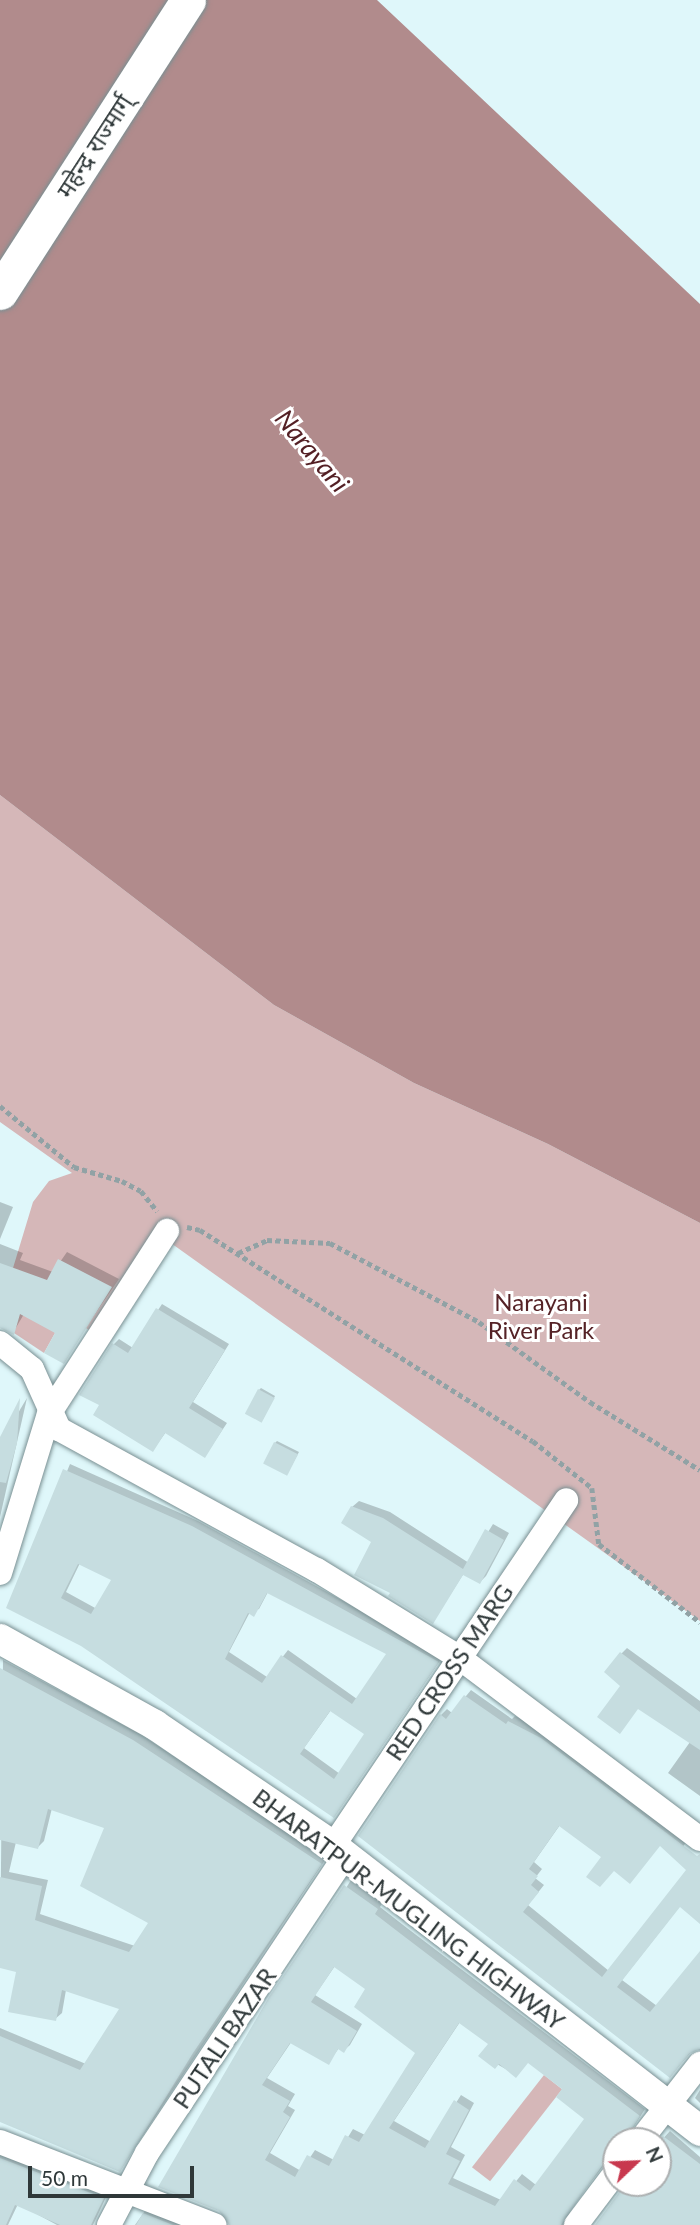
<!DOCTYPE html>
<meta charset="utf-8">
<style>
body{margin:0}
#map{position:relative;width:700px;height:2225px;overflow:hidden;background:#dff7fa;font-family:Lato,"Noto Sans Devanagari",sans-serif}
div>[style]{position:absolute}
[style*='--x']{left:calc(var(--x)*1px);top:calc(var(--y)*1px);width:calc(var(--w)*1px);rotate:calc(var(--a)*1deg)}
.green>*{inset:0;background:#d5b7b8;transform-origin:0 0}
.water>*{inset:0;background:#b18b8c}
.shadow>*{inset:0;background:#0003}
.building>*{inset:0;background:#c6dde0;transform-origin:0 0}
.path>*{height:4.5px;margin-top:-2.25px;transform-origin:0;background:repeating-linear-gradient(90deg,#91a2a5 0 5px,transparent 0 8.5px)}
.roads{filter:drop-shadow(0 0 2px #798f92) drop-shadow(0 0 2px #798f92)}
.minor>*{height:24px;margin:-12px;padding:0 12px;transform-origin:12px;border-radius:12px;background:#fff}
.major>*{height:30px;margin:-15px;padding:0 15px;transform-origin:15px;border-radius:15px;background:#fff}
.highway>*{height:35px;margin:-17.5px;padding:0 17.5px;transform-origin:17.5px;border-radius:17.5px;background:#fff}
span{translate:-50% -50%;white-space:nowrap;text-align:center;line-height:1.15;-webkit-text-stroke:6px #fff;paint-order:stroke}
.street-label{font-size:24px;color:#2f3839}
.park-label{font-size:24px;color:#552226}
.water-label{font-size:26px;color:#531f24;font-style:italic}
.north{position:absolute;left:602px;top:2127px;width:70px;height:70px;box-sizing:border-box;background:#fff;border:2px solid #acafb0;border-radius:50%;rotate:67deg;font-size:19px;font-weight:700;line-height:28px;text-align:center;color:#2f3839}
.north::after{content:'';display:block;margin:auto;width:24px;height:32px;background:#c8384e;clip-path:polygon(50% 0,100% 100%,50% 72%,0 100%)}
.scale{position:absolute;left:28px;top:2166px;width:166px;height:32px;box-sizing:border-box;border:4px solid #2f3839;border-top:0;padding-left:9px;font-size:21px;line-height:24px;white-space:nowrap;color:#2f3839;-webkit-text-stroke:5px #fff;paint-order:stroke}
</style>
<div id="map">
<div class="green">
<i style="clip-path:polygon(0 795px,274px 1005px,414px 1083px,548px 1144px,700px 1223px,700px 1621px,154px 1231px,93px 1332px,42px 1304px,55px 1333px,44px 1353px,14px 1333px,13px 1268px,33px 1202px,49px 1181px,72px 1173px,0 1122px)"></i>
<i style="left:544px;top:2075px;width:23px;height:117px;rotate:38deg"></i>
</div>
<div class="water">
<i style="clip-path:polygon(0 0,377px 0,700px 304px,700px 1223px,548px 1144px,414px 1083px,274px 1005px,0 795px)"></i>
</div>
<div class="shadow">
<i style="clip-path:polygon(0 1202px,13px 1207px,0 1239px)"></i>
<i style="clip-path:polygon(0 1244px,23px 1253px,20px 1260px,53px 1272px,67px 1252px,119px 1279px,63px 1361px,57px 1332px,24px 1314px,14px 1331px,0 1323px)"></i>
<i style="clip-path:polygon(162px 1304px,229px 1344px,193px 1402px,227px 1423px,205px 1456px,166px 1432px,153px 1450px,101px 1404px,114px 1344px,119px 1339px,133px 1348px)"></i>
<i style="clip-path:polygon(261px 1388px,275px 1396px,263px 1419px,259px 1390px)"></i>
<i style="clip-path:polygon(27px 1398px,0 1517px,0 1443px)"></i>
<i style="clip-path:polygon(277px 1441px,299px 1452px,288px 1472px,275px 1443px)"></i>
<i style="clip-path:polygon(evenodd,70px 1464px,198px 1521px,443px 1656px,339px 1810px,82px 1645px,11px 1608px,70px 1464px,80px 1563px,113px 1579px,97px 1609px,66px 1592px,80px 1563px,70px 1464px,268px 1592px,389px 1653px,357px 1699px,288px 1650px,267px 1677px,229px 1652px,250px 1612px,259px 1609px,268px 1592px,70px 1464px,331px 1710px,366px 1734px,340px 1774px,304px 1748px,331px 1710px)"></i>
<i style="clip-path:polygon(359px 1501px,390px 1512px,469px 1563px,493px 1524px,509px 1533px,486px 1576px,480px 1582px,464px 1573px,433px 1622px,392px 1592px,373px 1541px,352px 1507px)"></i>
<i style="clip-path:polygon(627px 1648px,700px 1701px,700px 1796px,668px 1773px,690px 1742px,622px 1685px,621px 1654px)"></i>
<i style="clip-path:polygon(evenodd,3px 1660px,140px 1734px,327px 1857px,120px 2170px,0 2120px,0 2028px,86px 2064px,122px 2008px,66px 1990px,62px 2013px,55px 2019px,18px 1971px,0 1967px,3px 1660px,52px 1808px,106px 1827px,150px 1922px,135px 1946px,40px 1914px,48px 1880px,9px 1872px,16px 1842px,38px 1847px,44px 1841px,52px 1808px)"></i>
<i style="clip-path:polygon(471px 1690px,512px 1719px,515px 1716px,547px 1732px,689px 1839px,680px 1850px,660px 1844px,604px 1856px,560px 1825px,534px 1862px,542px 1869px,535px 1878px,544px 1885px,528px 1905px,609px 1971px,700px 1857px,700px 1922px,680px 1906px,622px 1980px,657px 2006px,700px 1954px,700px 2050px,694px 2049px,676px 2069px,360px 1836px,441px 1715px,447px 1709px,452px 1713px)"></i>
<i style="clip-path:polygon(evenodd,351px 1880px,383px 1902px,380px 1907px,407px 1928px,645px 2109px,631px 2131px,635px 2141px,616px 2141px,616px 2157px,611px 2156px,570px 2209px,569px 2225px,230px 2225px,221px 2210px,161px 2187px,351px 1880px,335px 1966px,368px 1988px,418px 2052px,365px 2135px,353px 2129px,334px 2160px,315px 2150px,301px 2171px,270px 2153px,295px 2110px,288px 2106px,295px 2094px,267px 2078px,292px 2041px,328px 2063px,339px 2048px,343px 2051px,350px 2045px,362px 2024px,315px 1995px,335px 1966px,351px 1880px,460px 2022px,490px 2044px,481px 2055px,516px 2075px,528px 2061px,564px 2089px,586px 2119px,536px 2185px,522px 2174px,501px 2200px,453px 2178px,465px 2155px,451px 2147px,474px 2103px,461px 2095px,431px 2142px,394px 2121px,460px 2022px)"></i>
<i style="clip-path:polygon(700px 2090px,700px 2103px,695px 2098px)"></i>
<i style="clip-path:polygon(670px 2131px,700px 2157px,700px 2225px,597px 2225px,628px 2183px,658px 2183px,658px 2144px)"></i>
<i style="clip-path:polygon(0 2150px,109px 2191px,93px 2225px,57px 2225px,18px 2204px,8px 2225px,0 2225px)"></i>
<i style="clip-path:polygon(147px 2208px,194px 2225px,135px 2225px)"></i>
</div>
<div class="building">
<i style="clip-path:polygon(58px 1259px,112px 1287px,64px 1364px,44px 1353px,55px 1333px,20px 1314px,14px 1335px,0 1328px,0 1263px,47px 1280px)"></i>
<i style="clip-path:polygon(156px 1308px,225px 1350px,189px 1408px,223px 1429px,205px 1458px,165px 1433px,153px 1452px,93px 1415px,99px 1405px,79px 1395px,112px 1343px,128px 1353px)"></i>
<i style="left:258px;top:1389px;width:19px;height:28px;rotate:28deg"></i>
<i style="clip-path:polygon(20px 1398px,17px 1443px,6px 1483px,0 1482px,0 1437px)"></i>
<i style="left:274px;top:1442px;width:27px;height:24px;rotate:27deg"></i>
<i style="clip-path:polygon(evenodd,63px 1469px,192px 1526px,439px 1662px,334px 1818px,81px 1646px,6px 1608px,63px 1469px,78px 1564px,111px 1580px,91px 1614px,61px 1598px,78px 1564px,63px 1469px,267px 1593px,386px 1654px,352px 1704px,281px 1655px,262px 1683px,225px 1659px,248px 1613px,254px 1617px,267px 1593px,63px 1469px,330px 1711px,364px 1734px,334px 1779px,300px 1754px,330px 1711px)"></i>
<i style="clip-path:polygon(351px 1506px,383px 1518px,463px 1569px,485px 1529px,504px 1540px,480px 1584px,463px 1575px,433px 1624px,388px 1596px,390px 1593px,354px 1575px,371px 1542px,341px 1523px)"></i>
<i style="clip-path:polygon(620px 1652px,700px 1712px,700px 1750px,638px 1709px,620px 1734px,597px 1717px,620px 1686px,604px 1672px)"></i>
<i style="clip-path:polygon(0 1668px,133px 1740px,322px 1864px,193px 2053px,120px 2172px,0 2122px,0 2036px,80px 2070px,119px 2009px,62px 1990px,56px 2021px,8px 2012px,16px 1972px,0 1968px,0 1877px,42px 1886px,35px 1920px,129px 1952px,148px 1923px,80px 1886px,104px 1828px,48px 1809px,38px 1849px,0 1840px)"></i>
<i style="clip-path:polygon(evenodd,464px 1695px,506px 1724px,508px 1721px,541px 1738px,697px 1856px,700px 1854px,700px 1924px,680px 1907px,617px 1987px,650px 2012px,700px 1951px,700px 2049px,689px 2054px,670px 2078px,358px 1836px,440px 1714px,446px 1719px,464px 1695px,559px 1826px,601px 1857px,586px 1877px,600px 1887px,614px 1871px,630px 1884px,660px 1846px,686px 1870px,602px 1977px,523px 1912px,539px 1892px,531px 1885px,538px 1876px,529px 1869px,559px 1826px)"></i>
<i style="clip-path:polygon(evenodd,344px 1885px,378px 1909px,375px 1914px,401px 1934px,640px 2116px,625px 2141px,616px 2141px,616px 2157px,604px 2163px,561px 2225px,229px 2225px,219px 2211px,158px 2187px,269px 1997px,344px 1885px,334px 1967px,365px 1989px,354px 2007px,415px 2053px,359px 2142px,345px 2135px,329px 2166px,307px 2155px,295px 2177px,265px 2160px,290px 2117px,283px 2112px,290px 2101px,262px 2085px,290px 2043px,329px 2065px,338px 2049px,344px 2053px,357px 2031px,311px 2002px,334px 1967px,344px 1885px,459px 2023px,488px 2044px,478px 2056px,495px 2069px,499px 2064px,516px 2078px,528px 2063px,562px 2089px,556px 2097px,584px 2119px,530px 2191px,514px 2179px,495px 2206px,448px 2184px,460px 2161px,446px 2154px,469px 2110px,454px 2100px,425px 2148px,389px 2128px,459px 2023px)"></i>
<i style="clip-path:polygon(663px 2136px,700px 2164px,700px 2225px,595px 2225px,626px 2183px,658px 2183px,658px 2142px)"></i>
<i style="clip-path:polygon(0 2158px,104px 2198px,91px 2225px,60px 2225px,15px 2205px,6px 2225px,0 2225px)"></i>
<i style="clip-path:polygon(143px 2213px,173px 2225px,136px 2225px)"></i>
</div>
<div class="path">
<i style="--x:0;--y:1106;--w:96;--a:39.5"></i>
<i style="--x:74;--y:1167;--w:50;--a:16.3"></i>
<i style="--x:122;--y:1181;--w:21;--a:28"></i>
<i style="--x:141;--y:1191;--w:26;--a:51"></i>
<i style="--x:187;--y:1227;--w:13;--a:13"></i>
<i style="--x:200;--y:1230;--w:394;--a:32.4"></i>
<i style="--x:533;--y:1441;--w:75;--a:38.5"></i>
<i style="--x:592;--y:1488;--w:56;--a:82.9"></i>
<i style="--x:599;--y:1544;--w:128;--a:37.7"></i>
<i style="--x:238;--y:1253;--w:32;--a:-24"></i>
<i style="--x:267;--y:1240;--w:63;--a:2.7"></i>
<i style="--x:330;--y:1243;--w:169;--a:27.9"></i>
<i style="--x:479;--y:1322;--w:137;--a:35.8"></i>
<i style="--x:590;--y:1402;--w:129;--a:31.7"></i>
</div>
<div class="roads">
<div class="minor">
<i style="--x:0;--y:1343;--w:41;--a:39.1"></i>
<i style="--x:32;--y:1369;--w:66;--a:65.8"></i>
<i style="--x:59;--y:1429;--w:294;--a:28.7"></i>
<i style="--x:317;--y:1570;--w:164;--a:31.6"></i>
<i style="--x:457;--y:1656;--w:304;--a:37"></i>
<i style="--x:0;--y:1573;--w:166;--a:-72.9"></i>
<i style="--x:49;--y:1414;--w:218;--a:-57.2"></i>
<i style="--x:333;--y:1846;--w:417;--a:-56"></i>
<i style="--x:640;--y:2141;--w:98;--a:-52.1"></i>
<i style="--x:0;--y:2142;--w:230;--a:21.2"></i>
<i style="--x:109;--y:2225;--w:81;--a:-62.2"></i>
<i style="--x:147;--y:2153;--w:358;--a:-56.3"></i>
<i style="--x:576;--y:2225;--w:66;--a:-53"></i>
</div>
<div class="major">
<i style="--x:0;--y:1639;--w:177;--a:29"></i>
<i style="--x:155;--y:1725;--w:215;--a:34.2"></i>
<i style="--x:333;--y:1846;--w:465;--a:37.8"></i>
</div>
<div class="highway">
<i style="--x:0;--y:292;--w:347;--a:-57.2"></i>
</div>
</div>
<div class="street-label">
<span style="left:94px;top:146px;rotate:-57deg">महेन्द्र राज्मार्ग्</span>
<span style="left:449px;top:1672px;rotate:-56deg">RED CROSS MARG</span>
<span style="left:409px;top:1909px;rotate:37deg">BHARATPUR-MUGLING HIGHWAY</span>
<span style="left:224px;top:2038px;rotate:-56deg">PUTALI BAZAR</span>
</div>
<div class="park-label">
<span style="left:541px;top:1316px">Narayani<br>River Park</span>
</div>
<div class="water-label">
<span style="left:312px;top:451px;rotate:50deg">Narayani</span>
</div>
<div class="north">N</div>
<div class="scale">50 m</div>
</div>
